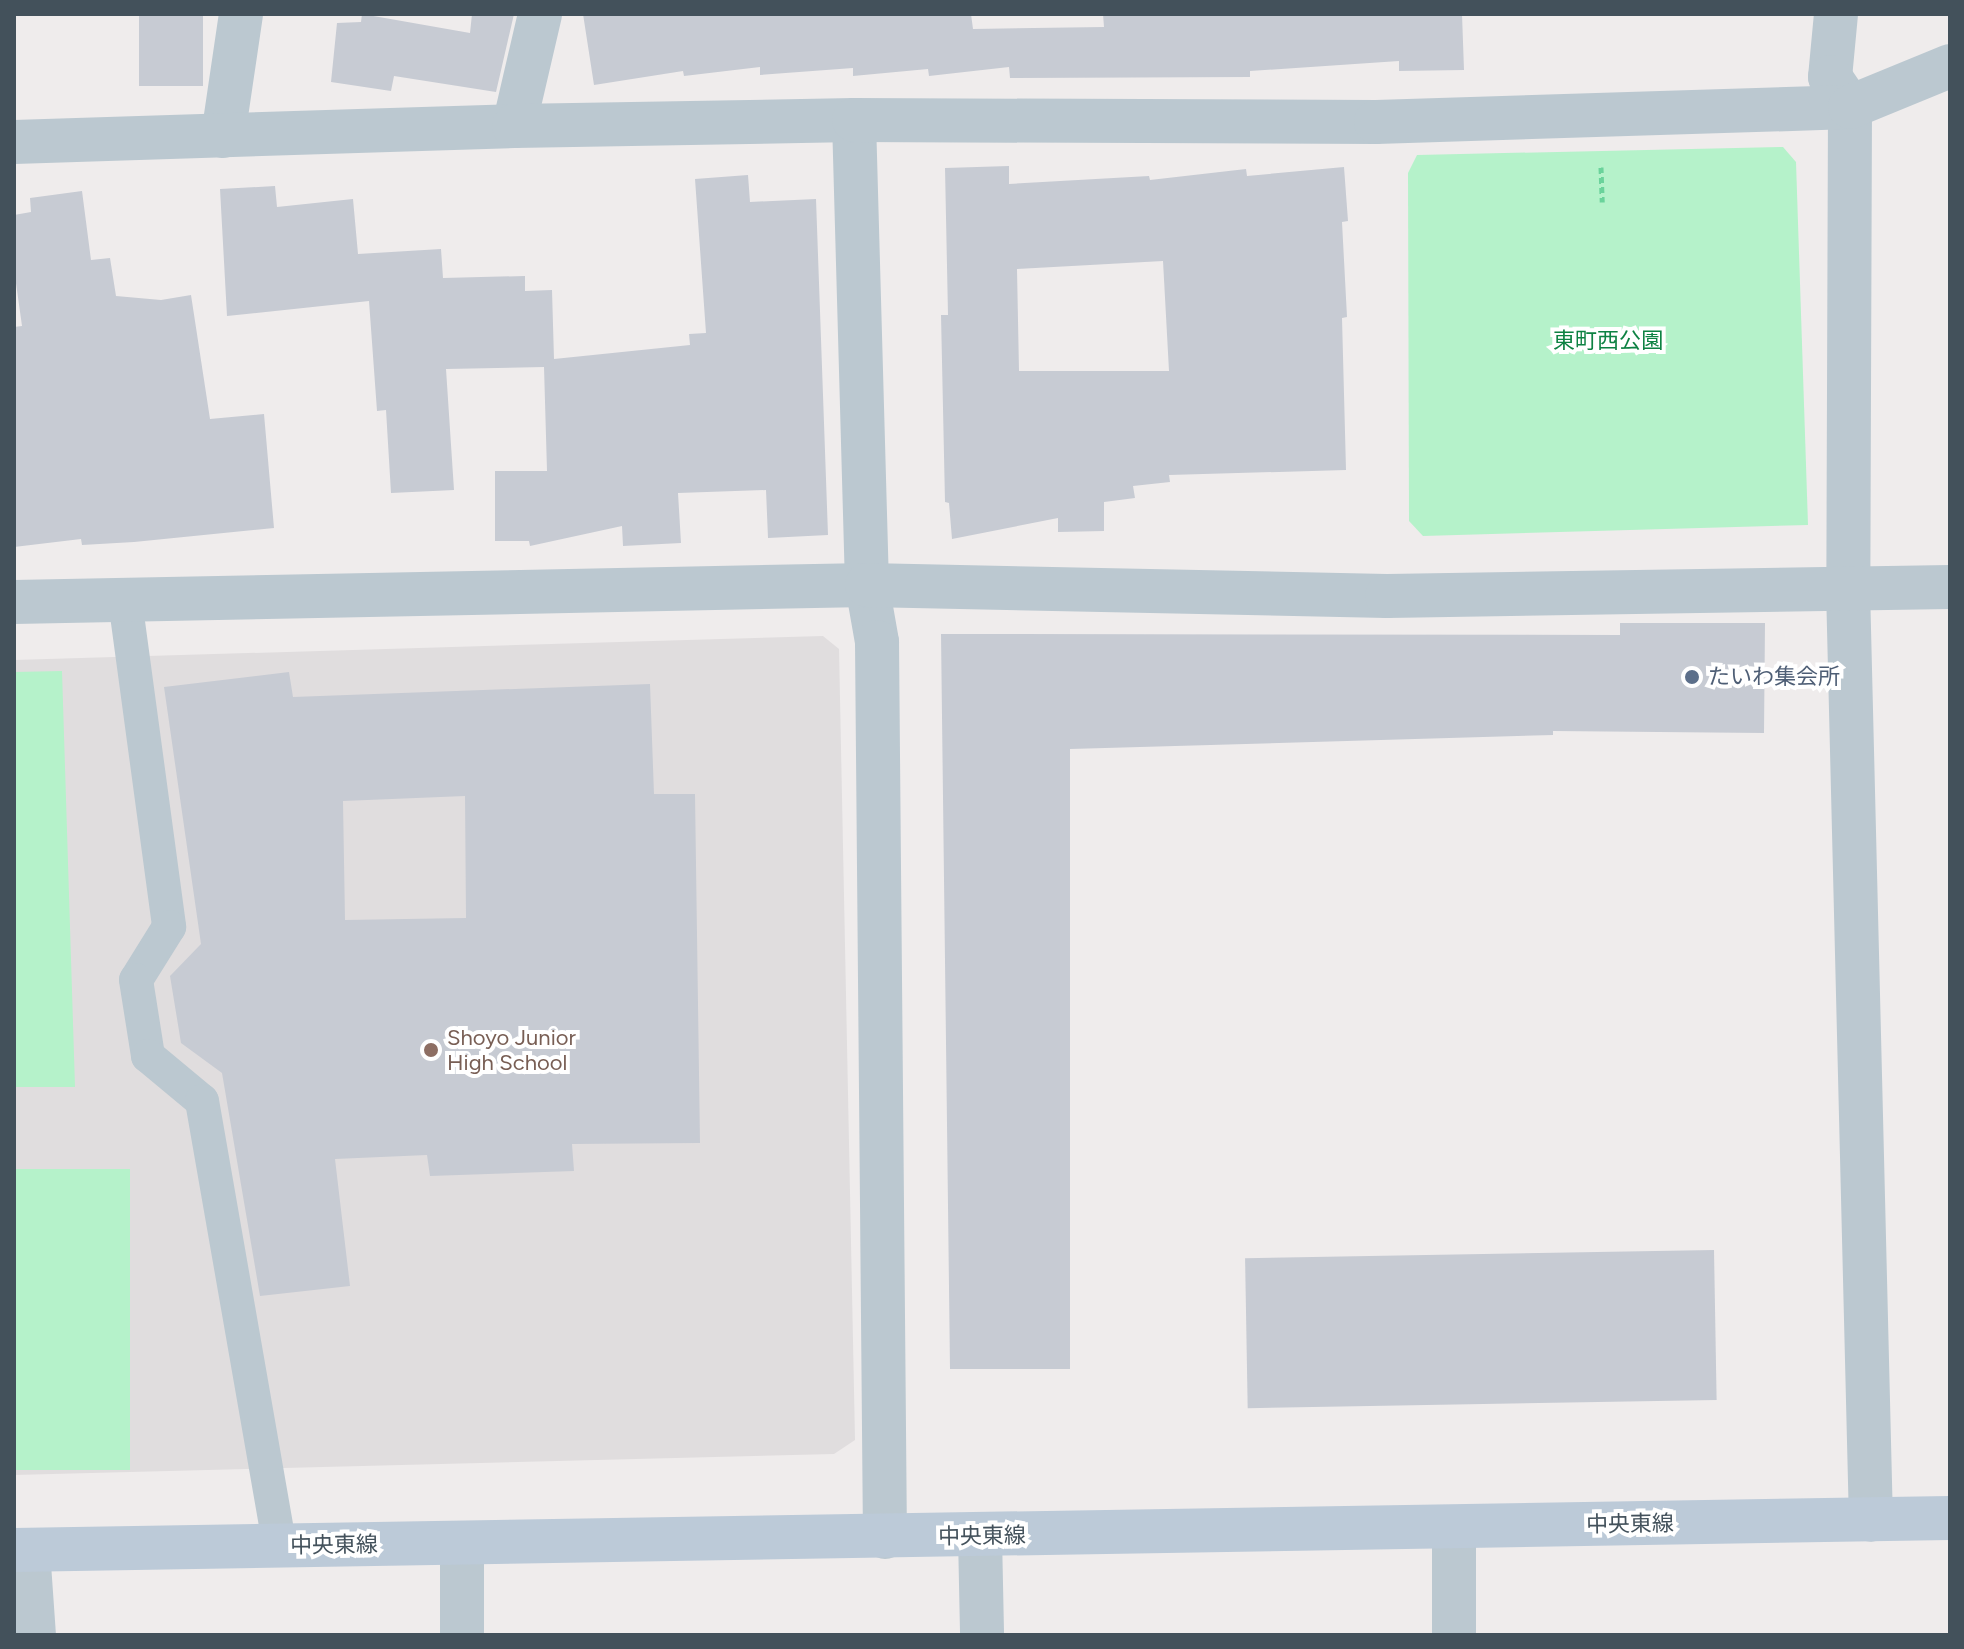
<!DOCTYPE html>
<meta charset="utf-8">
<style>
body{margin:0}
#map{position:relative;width:1964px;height:1649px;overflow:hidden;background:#efecec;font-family:Figtree,"Noto Sans JP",sans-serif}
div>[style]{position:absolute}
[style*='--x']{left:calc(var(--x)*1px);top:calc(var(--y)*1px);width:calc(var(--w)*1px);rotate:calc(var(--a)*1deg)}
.education>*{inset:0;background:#e0ddde}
.green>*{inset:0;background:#b5f2ca;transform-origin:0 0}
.building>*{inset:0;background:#c7cbd3;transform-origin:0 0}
.path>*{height:5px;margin-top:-2.5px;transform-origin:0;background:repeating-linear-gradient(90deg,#6ad39b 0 6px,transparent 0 10px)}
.service>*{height:34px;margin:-17px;padding:0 17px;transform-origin:17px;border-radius:17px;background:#bbc8d0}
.minor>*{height:44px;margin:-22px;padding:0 22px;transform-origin:22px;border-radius:22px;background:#bbc8d0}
.tertiary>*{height:44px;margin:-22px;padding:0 22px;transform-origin:22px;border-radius:22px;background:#bbc8d0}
.secondary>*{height:44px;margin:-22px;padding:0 22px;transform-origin:22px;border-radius:22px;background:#bccad8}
.dots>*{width:22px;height:22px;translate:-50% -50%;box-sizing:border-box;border:4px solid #fff;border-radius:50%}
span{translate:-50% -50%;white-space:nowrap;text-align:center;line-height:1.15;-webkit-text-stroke:8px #fff;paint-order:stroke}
.park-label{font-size:22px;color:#0e8243}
.service-label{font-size:22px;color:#4e5e75}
.left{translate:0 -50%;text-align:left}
.education-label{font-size:22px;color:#785e54}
.street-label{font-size:22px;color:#43515b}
.frame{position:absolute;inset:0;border:16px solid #43515b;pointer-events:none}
</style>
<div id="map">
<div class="education">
<i style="clip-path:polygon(823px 636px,839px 649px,855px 1440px,834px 1454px,14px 1475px,14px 660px)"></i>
</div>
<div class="green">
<i style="clip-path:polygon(1783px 147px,1796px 162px,1808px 525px,1423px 536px,1409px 521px,1408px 173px,1417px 155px)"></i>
<i style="clip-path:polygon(62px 671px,75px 1087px,14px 1087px,14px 672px)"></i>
<i style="left:14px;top:1169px;width:116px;height:301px"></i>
</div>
<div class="building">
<i style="left:139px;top:14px;width:64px;height:72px"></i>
<i style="clip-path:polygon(362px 14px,470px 33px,472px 14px,514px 14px,496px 92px,394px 76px,391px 91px,331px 82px,337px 23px,361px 22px)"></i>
<i style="clip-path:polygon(583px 14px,971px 14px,973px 29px,1104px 27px,1103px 14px,1462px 14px,1464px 70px,1399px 71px,1399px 61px,1250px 71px,1250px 77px,1010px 78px,1009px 67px,929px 76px,928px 69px,853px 76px,853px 68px,760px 75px,760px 67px,684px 76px,683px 71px,594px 85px)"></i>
<i style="clip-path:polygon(evenodd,1009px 166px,1009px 184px,1149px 176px,1150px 180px,1246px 169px,1247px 176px,1344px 167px,1348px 221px,1342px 222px,1347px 317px,1342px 318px,1346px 470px,1169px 475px,1170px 482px,1133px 486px,1135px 498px,1104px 502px,1104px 531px,1058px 532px,1058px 518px,952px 539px,949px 503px,945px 502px,941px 315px,948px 315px,945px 168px,1009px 166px,1163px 261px,1169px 371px,1019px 371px,1017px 269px,1163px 261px)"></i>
<i style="clip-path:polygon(748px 175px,750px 202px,816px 199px,828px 535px,768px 538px,766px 490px,678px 493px,681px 543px,623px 546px,622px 526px,530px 546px,529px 541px,495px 541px,495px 471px,547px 471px,544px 367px,446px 369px,454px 490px,391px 493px,386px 410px,377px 411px,369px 301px,227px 316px,220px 189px,275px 186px,277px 207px,353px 199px,358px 254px,441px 249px,443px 278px,525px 276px,525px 291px,552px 290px,554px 359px,690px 345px,689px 334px,706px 333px,695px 179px)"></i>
<i style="clip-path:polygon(82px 191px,91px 260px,110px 258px,116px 296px,161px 300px,191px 295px,210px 419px,264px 414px,274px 528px,134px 542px,82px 545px,81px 539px,14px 547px,14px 327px,22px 326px,14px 269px,14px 215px,31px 212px,30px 198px)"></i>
<i style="clip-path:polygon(1620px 623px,1765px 623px,1764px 733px,1553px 731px,1553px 735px,1070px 749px,1070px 1369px,950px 1369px,941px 634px,1620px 635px)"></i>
<i style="clip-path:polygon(evenodd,289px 672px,293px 697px,650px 684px,654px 794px,695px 794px,700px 1143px,572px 1144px,574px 1171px,430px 1176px,427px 1155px,335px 1159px,350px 1286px,260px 1296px,222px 1073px,181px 1043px,170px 976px,201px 944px,164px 687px,289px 672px,465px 796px,466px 918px,345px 920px,343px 801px,465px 796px)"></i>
<i style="left:1714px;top:1250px;width:150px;height:469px;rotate:89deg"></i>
</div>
<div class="path">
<i style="--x:1601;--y:167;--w:35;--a:88"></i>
</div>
<div class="service">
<i style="--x:125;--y:600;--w:330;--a:82.3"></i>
<i style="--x:169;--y:927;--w:62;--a:121.9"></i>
<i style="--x:136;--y:980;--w:77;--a:81"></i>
<i style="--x:148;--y:1056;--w:70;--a:39.8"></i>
<i style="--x:202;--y:1101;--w:452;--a:80.1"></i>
</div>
<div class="minor">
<i style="--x:1836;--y:14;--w:63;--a:95.4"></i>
<i style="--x:1830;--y:77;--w:36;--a:56"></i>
<i style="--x:1850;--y:107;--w:481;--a:90.2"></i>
<i style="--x:1848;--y:588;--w:932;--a:88.59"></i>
<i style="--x:854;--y:120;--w:465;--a:88.4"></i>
<i style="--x:867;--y:585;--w:58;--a:80"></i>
<i style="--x:877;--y:642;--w:895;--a:89.49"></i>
<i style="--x:514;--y:126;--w:115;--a:-76.9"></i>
<i style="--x:223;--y:136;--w:123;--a:-81.6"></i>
<i style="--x:14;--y:142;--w:500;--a:-1.83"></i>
<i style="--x:514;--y:126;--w:340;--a:-1"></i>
<i style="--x:854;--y:120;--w:522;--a:0.22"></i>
<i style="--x:1376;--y:122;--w:474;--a:-1.8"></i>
<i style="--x:1850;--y:107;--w:108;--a:-22.3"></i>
<i style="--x:1454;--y:1527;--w:108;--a:90"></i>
<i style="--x:980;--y:1536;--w:99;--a:88.8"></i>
<i style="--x:28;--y:1550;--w:85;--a:86"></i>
<i style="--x:462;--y:1635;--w:92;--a:-90"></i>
</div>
<div class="tertiary">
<i style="--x:14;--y:602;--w:853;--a:-1.14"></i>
<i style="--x:867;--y:585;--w:520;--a:1.21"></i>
<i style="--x:1387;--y:596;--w:563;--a:-0.92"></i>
</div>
<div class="secondary">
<i style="--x:14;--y:1550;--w:1936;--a:-0.95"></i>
</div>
<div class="dots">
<i style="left:1692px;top:677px;background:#5c6f8a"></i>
<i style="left:431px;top:1050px;background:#8d6e63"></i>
</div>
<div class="park-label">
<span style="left:1608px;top:341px">東町西公園</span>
</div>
<div class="service-label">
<span class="left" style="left:1708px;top:677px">たいわ集会所</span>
</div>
<div class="education-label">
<span class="left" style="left:447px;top:1050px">Shoyo Junior<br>High School</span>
</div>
<div class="street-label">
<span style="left:1630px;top:1524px;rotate:-1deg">中央東線</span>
<span style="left:982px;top:1536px;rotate:-1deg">中央東線</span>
<span style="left:334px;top:1545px;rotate:-1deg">中央東線</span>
</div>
<div class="frame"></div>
</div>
